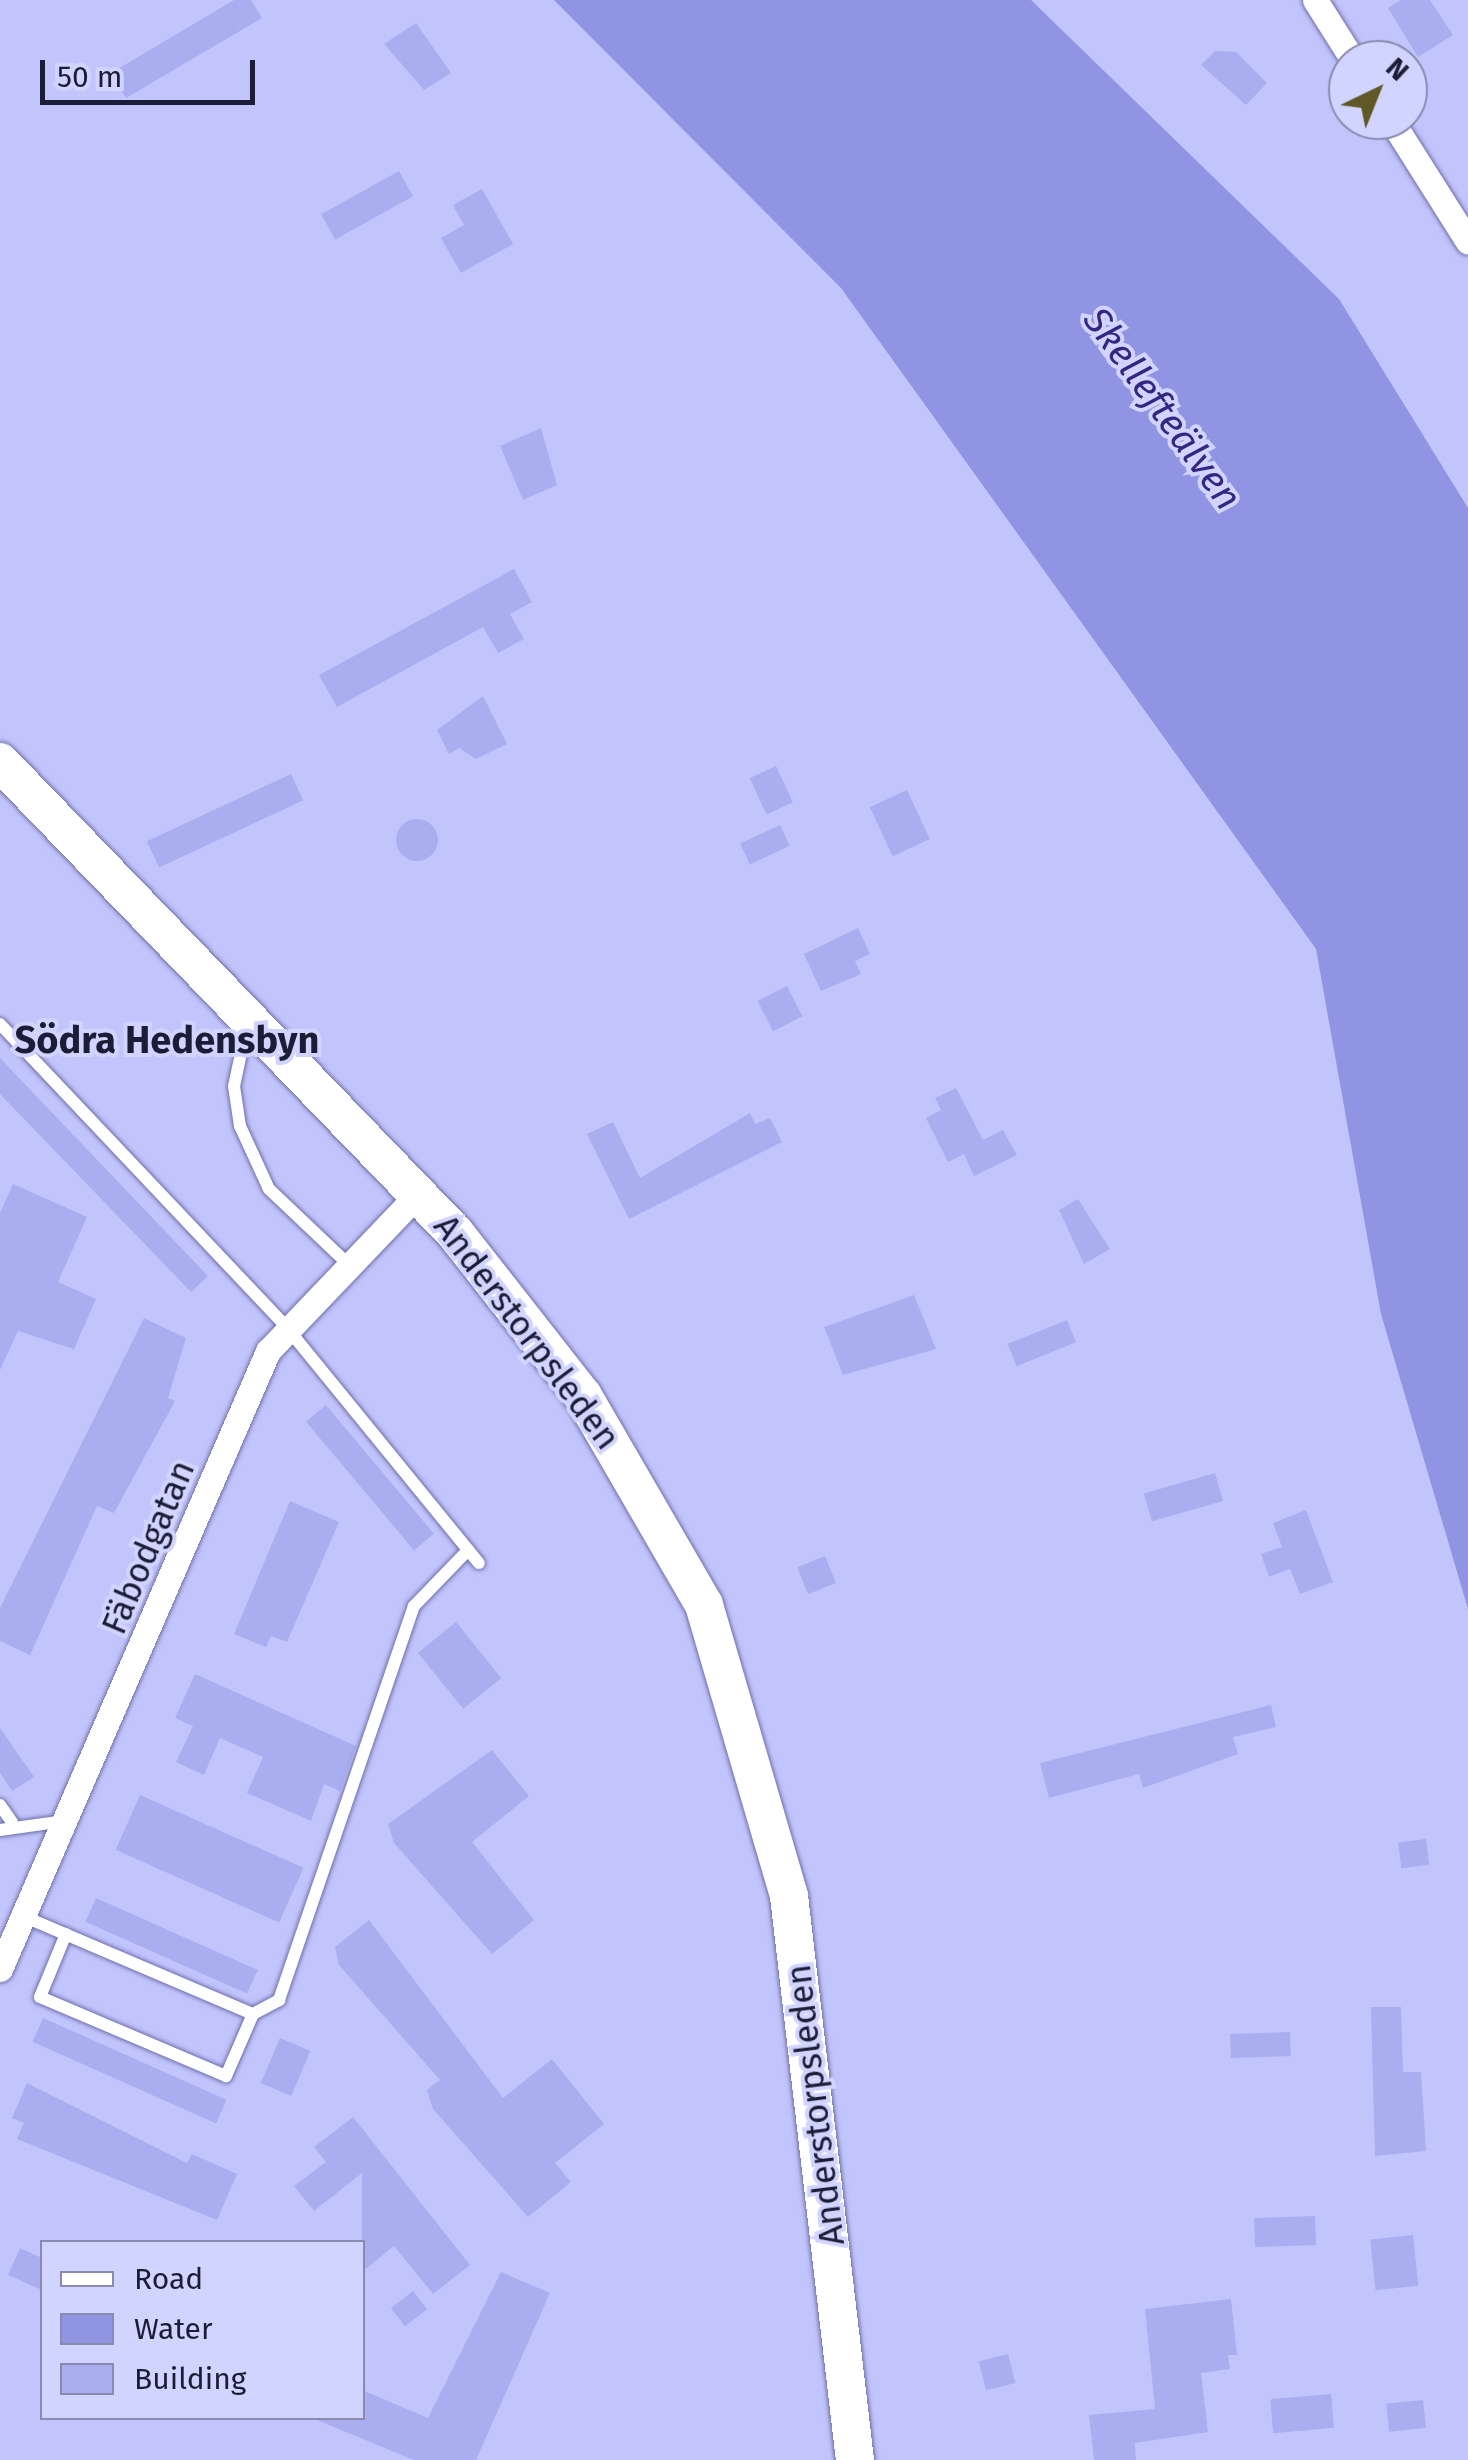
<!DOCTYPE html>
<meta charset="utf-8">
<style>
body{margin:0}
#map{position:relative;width:1468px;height:2460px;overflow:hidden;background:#c2c5fc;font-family:"Fira Sans",sans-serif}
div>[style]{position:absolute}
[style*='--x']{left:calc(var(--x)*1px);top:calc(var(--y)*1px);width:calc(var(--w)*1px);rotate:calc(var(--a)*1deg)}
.water>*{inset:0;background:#9193e3}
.building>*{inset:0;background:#aaadf0;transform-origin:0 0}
.round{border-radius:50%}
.roads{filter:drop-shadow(0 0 2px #6e6fae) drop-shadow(0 0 2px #6e6fae)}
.lane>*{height:12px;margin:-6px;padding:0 6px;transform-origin:6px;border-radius:6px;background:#fff}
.street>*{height:25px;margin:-12.5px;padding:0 12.5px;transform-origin:12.5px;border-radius:12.5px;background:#fff}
.secondary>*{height:38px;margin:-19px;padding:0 19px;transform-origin:19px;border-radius:19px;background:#fff}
span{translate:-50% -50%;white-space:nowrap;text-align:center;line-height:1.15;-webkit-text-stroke:8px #d1d4fe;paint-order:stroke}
.street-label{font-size:35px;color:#1b1c35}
.water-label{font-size:38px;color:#332783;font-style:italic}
.neighbourhood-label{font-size:38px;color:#1b1c35;font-weight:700}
.legend{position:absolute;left:40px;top:2240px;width:325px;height:180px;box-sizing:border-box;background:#d1d4fe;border:2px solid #888aae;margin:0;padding:12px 18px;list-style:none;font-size:30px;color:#1b1c35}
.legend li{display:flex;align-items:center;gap:20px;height:50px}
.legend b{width:50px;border:2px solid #888aae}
.north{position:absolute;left:1328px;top:40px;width:100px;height:100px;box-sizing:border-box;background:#d1d4fe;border:2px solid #888aae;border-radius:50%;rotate:43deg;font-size:28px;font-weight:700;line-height:40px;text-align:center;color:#1b1c35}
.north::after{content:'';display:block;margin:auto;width:35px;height:45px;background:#605925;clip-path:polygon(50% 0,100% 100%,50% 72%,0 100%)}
.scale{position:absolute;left:40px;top:60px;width:215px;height:45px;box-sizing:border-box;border:5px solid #1b1c35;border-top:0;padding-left:12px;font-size:30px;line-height:35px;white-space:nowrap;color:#1b1c35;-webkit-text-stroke:8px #d1d4fe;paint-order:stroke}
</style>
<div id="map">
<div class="water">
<i style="clip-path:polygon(554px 0,1031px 0,1339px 299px,1468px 508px,1468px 1609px,1381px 1314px,1316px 949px,841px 288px)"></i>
</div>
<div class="building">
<i style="clip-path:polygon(234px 0,251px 0,262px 18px,126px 98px,111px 73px)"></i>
<i style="clip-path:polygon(1401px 0,1430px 0,1453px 35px,1418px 57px,1388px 8px)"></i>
<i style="clip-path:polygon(416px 23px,451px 73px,424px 90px,384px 44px)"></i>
<i style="clip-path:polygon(1215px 51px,1236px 52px,1267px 83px,1246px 105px,1201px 65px)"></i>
<i style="left:399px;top:171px;width:29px;height:89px;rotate:61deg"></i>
<i style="clip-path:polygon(482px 189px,513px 244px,461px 273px,441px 238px,464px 225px,453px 205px)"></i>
<i style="clip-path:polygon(541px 428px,557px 485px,523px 500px,500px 446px)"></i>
<i style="clip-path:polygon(514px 569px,532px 602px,510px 614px,524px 639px,498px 653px,483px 627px,337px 707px,319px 675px)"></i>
<i style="clip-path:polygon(483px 696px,507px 744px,476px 759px,459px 748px,449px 754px,437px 730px)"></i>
<i style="left:776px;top:766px;width:40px;height:29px;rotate:65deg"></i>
<i style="left:291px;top:774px;width:29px;height:159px;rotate:65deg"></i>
<i style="left:907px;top:790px;width:54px;height:41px;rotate:65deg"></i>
<i class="round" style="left:396px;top:819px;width:42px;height:42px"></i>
<i style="left:780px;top:825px;width:23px;height:44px;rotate:65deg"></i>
<i style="clip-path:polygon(858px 928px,870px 954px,855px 961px,861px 974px,821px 991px,804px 954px)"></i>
<i style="left:787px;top:986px;width:34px;height:33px;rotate:63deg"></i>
<i style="clip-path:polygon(0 1058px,208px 1276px,191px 1292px,0 1094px)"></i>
<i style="clip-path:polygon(956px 1088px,983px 1140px,1003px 1130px,1017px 1155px,974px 1176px,964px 1154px,948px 1162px,926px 1118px,941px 1110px,935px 1098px)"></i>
<i style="clip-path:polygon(750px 1113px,755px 1124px,770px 1118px,782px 1142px,629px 1219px,587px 1134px,613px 1122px,640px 1178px)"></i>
<i style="clip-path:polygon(13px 1184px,87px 1217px,58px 1282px,96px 1299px,74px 1349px,18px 1331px,0 1370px,0 1213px)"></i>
<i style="clip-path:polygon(1078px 1199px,1110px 1249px,1084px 1264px,1059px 1210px)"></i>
<i style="clip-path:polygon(914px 1295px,936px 1349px,843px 1375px,824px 1327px)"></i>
<i style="clip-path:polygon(144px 1318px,186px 1338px,168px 1398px,175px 1401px,114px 1513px,97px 1506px,30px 1655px,0 1641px,0 1608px)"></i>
<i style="left:1067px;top:1320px;width:24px;height:64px;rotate:68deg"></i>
<i style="left:326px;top:1405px;width:168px;height:26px;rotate:50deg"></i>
<i style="left:1215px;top:1473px;width:29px;height:74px;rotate:74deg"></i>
<i style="clip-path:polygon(290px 1501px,339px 1522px,287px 1642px,271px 1636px,266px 1647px,234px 1634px)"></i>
<i style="clip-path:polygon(1306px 1510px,1333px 1582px,1300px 1594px,1290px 1569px,1269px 1577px,1261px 1554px,1282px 1547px,1273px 1523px)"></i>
<i style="left:825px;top:1556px;width:29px;height:30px;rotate:68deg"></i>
<i style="left:456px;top:1622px;width:72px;height:49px;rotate:51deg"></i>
<i style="clip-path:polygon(195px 1674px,356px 1746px,340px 1791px,324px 1784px,311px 1821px,247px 1793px,263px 1757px,220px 1738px,204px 1775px,176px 1762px,193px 1726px,175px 1718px)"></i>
<i style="clip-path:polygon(1271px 1705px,1276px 1727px,1233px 1737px,1238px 1754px,1143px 1788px,1139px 1774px,1049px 1798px,1040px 1763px)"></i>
<i style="clip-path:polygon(0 1728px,34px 1777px,12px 1791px,0 1773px)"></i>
<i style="clip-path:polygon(492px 1750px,529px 1796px,472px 1842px,534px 1920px,492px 1954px,394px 1843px,388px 1824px)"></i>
<i style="left:140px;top:1795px;width:179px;height:60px;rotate:24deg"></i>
<i style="left:1426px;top:1839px;width:26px;height:28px;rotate:83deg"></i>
<i style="left:96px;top:1898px;width:177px;height:26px;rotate:24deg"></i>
<i style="clip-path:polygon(369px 1920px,503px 2098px,552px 2059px,604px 2124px,555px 2163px,571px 2182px,528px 2217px,433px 2109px,427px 2090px,440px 2080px,339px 1965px,335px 1947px)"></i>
<i style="clip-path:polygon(1371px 2007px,1401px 2007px,1403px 2072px,1421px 2072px,1426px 2151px,1375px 2156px)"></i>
<i style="left:43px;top:2018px;width:201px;height:26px;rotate:24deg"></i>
<i style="left:1290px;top:2032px;width:24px;height:60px;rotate:88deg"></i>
<i style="left:280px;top:2038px;width:33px;height:49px;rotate:23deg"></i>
<i style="clip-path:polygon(27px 2083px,187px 2163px,192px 2154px,237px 2174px,217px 2220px,17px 2139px,24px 2123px,12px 2118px)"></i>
<i style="clip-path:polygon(353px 2117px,470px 2265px,433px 2294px,394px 2246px,362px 2272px,362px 2173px,314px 2211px,294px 2186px,326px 2162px,314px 2147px)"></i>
<i style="left:1315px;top:2216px;width:29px;height:61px;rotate:88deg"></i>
<i style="left:1413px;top:2235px;width:51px;height:43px;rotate:84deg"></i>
<i style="clip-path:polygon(20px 2248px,42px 2258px,42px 2290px,8px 2275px)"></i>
<i style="clip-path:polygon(501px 2272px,550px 2293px,476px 2460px,414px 2460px,312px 2418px,362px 2418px,362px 2390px,428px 2418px)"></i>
<i style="left:413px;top:2291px;width:23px;height:28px;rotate:52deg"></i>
<i style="clip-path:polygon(1231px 2299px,1237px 2355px,1228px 2355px,1230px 2369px,1201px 2373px,1208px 2432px,1135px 2443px,1136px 2460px,1094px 2460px,1089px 2415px,1155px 2409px,1145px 2309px)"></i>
<i style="left:1008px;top:2354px;width:30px;height:30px;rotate:76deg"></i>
<i style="left:1331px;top:2394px;width:34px;height:61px;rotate:85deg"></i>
<i style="left:1423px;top:2400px;width:28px;height:37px;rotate:84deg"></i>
</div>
<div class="roads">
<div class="lane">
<i style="--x:0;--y:1024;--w:419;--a:46.6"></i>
<i style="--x:288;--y:1329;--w:302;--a:50.8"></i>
<i style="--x:247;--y:1025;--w:62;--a:102"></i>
<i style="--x:234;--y:1086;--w:40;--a:81.5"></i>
<i style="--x:240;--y:1126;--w:69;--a:65.3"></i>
<i style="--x:269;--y:1189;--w:106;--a:43.5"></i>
<i style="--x:0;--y:1805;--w:21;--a:55"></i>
<i style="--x:0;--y:1830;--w:66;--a:-7.9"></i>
<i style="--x:23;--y:1916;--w:250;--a:23.1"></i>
<i style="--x:253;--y:2014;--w:68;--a:113.5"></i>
<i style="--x:226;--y:2076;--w:202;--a:-157"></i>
<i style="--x:40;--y:1997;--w:68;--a:-67.6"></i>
<i style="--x:253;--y:2014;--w:30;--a:-28"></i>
<i style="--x:279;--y:2000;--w:416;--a:-71.1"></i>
<i style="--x:414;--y:1606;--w:78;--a:-46"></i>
</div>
<div class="street">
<i style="--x:1315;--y:0;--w:71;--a:57.7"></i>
<i style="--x:1391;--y:120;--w:144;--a:57.7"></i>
<i style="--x:0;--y:1969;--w:674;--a:-66.56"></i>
<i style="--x:268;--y:1351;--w:219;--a:-46.3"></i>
</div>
<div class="secondary">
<i style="--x:0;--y:762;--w:655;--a:45.99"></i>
<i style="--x:455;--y:1233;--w:207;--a:51.9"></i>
<i style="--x:583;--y:1396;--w:241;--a:59.9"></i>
<i style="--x:704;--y:1605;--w:303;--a:73.7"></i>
<i style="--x:789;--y:1896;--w:568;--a:83.33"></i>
</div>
</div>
<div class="street-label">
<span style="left:527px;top:1332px;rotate:53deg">Anderstorpsleden</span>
<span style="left:148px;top:1547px;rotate:-67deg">Fäbodgatan</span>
<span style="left:815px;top:2105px;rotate:-97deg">Anderstorpsleden</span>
</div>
<div class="water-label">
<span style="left:1162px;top:409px;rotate:54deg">Skellefteälven</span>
</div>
<div class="neighbourhood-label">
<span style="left:167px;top:1041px">Södra Hedensbyn</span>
</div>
<ul class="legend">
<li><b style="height:12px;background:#fff"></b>Road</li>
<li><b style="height:28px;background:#9193e3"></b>Water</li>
<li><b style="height:28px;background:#aaadf0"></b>Building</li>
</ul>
<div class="north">N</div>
<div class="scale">50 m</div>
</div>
